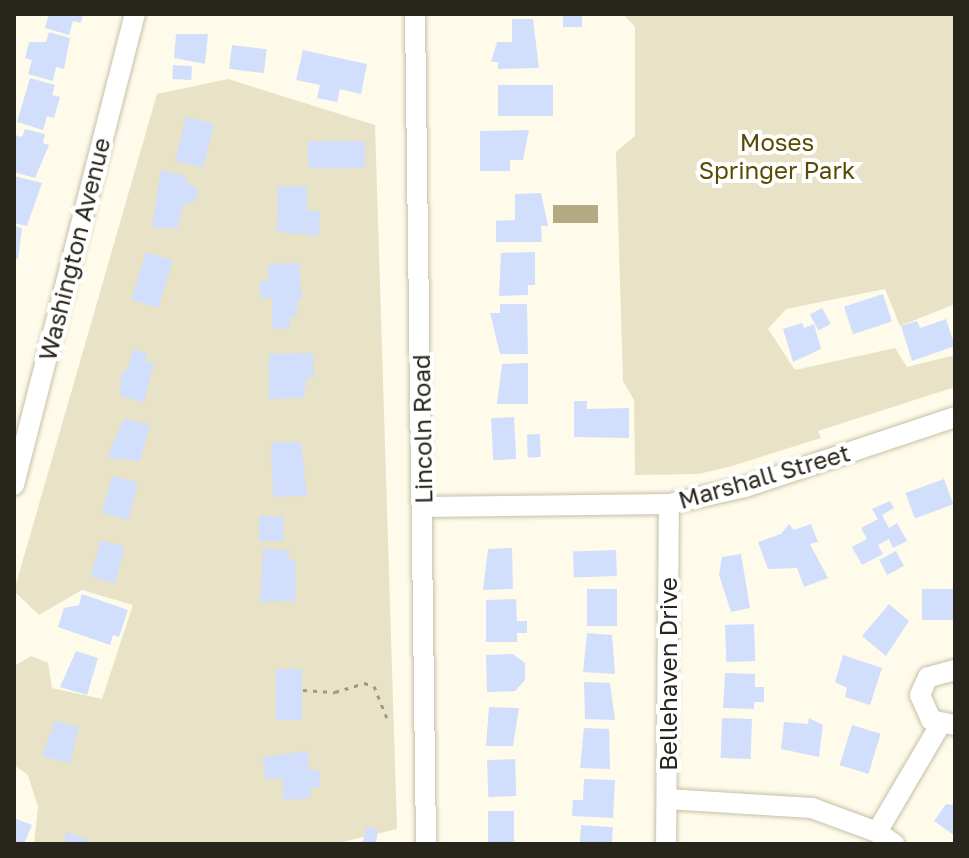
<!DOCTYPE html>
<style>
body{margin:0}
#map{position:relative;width:969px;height:858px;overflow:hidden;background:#fffbeb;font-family:"Golos Text",sans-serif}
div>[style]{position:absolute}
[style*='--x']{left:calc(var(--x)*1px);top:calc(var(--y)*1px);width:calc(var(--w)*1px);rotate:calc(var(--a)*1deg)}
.green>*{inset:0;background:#e8e2c7}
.water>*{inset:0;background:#b4ab84;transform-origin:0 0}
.building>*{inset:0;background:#d1dffc;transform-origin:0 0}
.path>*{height:3px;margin-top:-1.5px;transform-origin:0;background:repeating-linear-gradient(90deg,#9c998c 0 4px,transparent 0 10px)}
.roads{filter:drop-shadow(0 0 2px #c5c0a6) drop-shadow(0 0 2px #c5c0a6)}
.street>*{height:20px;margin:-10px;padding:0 10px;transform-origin:10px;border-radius:10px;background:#fff}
span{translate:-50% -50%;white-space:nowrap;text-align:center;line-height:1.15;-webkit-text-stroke:8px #fff;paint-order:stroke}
.park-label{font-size:24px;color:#5a4b03}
.street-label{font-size:24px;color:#28261c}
.frame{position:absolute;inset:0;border:16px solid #28261c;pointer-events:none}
</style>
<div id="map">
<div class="green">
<i style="clip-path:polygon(623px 14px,955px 14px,955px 304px,900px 326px,885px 289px,786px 309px,768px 329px,795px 370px,895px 348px,907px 367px,955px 355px,955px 387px,818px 431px,821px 438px,732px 466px,699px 474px,635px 475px,634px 400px,623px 381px,616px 152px,635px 136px,635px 27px)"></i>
<i style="clip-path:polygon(228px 79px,375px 125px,397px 829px,334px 844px,34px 844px,38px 807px,28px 775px,14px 765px,14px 666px,31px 656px,48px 663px,52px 688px,102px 699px,133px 605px,82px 590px,39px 615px,14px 591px,157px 94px)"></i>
</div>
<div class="water">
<i style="left:553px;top:205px;width:45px;height:18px"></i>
</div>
<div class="building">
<i style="clip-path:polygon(49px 14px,83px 14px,81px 23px,73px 21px,69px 35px,45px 28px)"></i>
<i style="left:563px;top:15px;width:19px;height:12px"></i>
<i style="clip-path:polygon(512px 19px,533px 19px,539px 68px,498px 69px,498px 62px,491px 62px,497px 42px,512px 42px)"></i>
<i style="clip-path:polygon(49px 32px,70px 38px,64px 69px,56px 67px,53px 81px,28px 74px,32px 60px,25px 58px,29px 42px,46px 42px)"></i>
<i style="clip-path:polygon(176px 34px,208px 34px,205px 64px,174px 58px)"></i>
<i style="left:232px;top:45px;width:35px;height:24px;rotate:7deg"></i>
<i style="clip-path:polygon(303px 50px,367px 64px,361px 94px,340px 89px,337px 102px,317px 98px,320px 85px,296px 80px)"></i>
<i style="left:173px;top:65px;width:19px;height:14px;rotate:3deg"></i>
<i style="clip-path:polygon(30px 78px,55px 85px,52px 95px,60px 97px,54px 118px,47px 116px,43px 130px,17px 122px)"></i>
<i style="left:553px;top:85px;width:31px;height:55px;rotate:90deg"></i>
<i style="left:186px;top:117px;width:29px;height:45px;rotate:14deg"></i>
<i style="clip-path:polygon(25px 129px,45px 134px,43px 143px,49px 145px,35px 178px,14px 172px,14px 135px,22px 137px)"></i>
<i style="clip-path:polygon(529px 130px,523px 160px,510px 160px,510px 171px,480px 171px,480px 131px)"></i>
<i style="left:308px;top:141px;width:57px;height:27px"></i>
<i style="clip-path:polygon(161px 170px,186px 176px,185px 181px,198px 190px,196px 200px,183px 205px,177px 229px,152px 227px)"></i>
<i style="clip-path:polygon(14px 176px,42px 183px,27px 226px,14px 223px)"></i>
<i style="clip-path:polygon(278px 186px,307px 186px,307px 211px,320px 211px,319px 236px,277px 232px)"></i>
<i style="clip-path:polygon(541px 193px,548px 226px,541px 226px,542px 242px,496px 242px,496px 221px,515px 220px,515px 194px)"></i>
<i style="clip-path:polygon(14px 226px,22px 228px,18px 259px,14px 258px)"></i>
<i style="left:146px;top:252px;width:28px;height:50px;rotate:17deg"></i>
<i style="clip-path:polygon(535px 252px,535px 285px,528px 285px,528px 295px,499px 296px,501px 253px)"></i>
<i style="clip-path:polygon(299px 263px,302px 300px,297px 300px,297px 317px,290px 317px,290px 328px,272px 329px,272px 298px,260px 298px,260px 281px,269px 281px,268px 264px)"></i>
<i style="left:883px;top:294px;width:29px;height:41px;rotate:72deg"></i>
<i style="clip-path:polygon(500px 304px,527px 304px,528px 354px,500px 354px,490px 313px,500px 313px)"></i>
<i style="left:822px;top:308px;width:18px;height:14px;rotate:61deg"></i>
<i style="clip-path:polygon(946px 319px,955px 346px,912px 361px,901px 326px,917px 321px,920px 328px)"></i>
<i style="clip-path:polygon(802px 323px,804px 328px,814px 324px,821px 349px,793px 362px,783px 329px)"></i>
<i style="clip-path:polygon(133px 349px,147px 353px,145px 361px,154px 363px,144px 402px,120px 396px,122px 370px,127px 371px)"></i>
<i style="clip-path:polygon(313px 353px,314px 378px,307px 378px,303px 398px,269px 399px,269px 354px)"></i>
<i style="clip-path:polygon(528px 363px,528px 404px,497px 404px,502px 364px)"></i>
<i style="clip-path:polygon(574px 401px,587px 401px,587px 409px,629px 408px,629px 438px,574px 437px)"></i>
<i style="left:514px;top:417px;width:42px;height:23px;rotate:87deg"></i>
<i style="clip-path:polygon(124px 418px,150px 425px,140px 461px,107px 458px)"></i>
<i style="left:540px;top:434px;width:23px;height:13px;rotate:88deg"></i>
<i style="clip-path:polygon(271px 442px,301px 442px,307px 496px,273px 497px)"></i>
<i style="left:112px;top:476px;width:27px;height:38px;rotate:15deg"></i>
<i style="left:944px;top:479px;width:27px;height:41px;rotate:70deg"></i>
<i style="clip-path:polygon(890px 501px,894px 508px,882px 515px,889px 528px,897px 523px,907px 541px,893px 548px,889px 539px,878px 545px,883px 554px,862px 565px,852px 547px,867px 539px,861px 528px,878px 519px,872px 509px)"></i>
<i style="left:259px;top:516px;width:24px;height:25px"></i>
<i style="clip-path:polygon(789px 524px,794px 530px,811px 524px,818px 542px,810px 544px,828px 578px,804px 587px,797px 568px,768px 569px,758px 542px,781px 534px)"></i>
<i style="left:101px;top:540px;width:25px;height:38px;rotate:16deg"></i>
<i style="clip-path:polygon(263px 548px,289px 551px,289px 560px,295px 560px,296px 601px,260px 602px)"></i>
<i style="clip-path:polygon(512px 548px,513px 589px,483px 590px,488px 549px)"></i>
<i style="left:616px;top:550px;width:26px;height:43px;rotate:88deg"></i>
<i style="left:896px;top:551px;width:17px;height:19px;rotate:62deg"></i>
<i style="clip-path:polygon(741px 554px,750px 608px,731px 612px,719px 575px,722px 557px)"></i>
<i style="left:617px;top:589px;width:37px;height:30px;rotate:90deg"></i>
<i style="left:955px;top:589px;width:31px;height:33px;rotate:90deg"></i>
<i style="clip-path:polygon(82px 594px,128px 610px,119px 637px,113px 635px,110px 645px,58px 627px,64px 608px,79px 605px)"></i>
<i style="clip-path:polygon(516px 599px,517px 621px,527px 621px,527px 633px,517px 633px,517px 642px,486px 642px,486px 600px)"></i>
<i style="clip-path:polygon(889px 604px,909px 621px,886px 656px,862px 636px)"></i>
<i style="left:754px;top:624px;width:37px;height:29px;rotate:88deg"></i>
<i style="clip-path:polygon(587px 633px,612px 635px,615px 674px,583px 672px)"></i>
<i style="clip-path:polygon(76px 651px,98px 658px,87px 695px,60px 687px)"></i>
<i style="clip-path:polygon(513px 654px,525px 663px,525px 680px,515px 691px,487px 692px,486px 655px)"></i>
<i style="clip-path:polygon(843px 655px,882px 668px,870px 705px,845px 697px,847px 688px,835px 682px)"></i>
<i style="left:276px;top:669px;width:26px;height:51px"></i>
<i style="clip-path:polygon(725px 673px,755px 674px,755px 687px,764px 687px,764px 702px,754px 702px,754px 709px,723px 708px)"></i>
<i style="clip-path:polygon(584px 682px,610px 683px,615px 720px,585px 719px)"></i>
<i style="clip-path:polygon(489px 707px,519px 708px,513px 746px,486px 746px)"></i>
<i style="left:722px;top:718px;width:30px;height:40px;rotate:2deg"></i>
<i style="clip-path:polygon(809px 718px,823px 725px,819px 757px,781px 749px,784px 722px,808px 724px)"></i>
<i style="clip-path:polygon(55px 721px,79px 727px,70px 763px,42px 756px)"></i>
<i style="left:852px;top:725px;width:30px;height:42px;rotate:17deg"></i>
<i style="clip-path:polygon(584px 728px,609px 729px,610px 769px,580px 768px)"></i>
<i style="clip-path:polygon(308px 751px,309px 770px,319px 770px,320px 787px,310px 788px,311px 798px,284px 800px,282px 778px,265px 779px,263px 757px)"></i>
<i style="left:515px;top:759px;width:37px;height:28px;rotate:88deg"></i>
<i style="clip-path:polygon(584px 779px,615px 780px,613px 818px,572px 816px,573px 800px,583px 800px)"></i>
<i style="clip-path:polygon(946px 804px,955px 805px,955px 836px,934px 821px)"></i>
<i style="left:488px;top:811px;width:26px;height:33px"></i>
<i style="clip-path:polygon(14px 818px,32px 825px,24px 844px,14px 844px)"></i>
<i style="left:581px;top:825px;width:32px;height:19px;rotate:4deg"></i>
<i style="clip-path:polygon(366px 827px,378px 829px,376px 844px,353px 844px,363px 841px)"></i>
<i style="clip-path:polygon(67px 832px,98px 844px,63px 844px)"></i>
</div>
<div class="path">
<i style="--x:303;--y:690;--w:32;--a:4"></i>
<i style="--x:335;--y:692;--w:30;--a:-17"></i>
<i style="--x:364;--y:683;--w:10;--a:17"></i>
<i style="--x:374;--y:686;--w:35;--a:68"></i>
</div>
<div class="roads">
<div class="street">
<i style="--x:415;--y:14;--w:830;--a:89.24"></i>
<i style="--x:14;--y:485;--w:486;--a:-75.6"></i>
<i style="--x:424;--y:507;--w:245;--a:-0.7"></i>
<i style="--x:669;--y:504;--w:78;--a:-12.6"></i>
<i style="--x:745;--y:487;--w:221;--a:-18.4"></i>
<i style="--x:955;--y:670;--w:28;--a:165"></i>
<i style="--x:928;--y:677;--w:20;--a:114"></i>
<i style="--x:920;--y:695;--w:27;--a:66"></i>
<i style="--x:931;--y:720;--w:25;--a:12"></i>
<i style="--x:667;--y:799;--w:145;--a:3.6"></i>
<i style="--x:812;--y:808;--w:69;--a:20.3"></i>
<i style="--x:877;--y:832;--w:21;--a:35"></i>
<i style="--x:877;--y:832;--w:124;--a:-59.5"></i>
<i style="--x:666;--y:844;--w:340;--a:-89.5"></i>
</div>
</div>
<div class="park-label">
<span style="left:777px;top:156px">Moses<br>Springer Park</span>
</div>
<div class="street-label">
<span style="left:74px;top:249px;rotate:-76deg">Washington Avenue</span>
<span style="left:422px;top:429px;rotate:-91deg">Lincoln Road</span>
<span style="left:764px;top:476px;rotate:-16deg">Marshall Street</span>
<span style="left:668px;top:674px;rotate:-90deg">Bellehaven Drive</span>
</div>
<div class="frame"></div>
</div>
